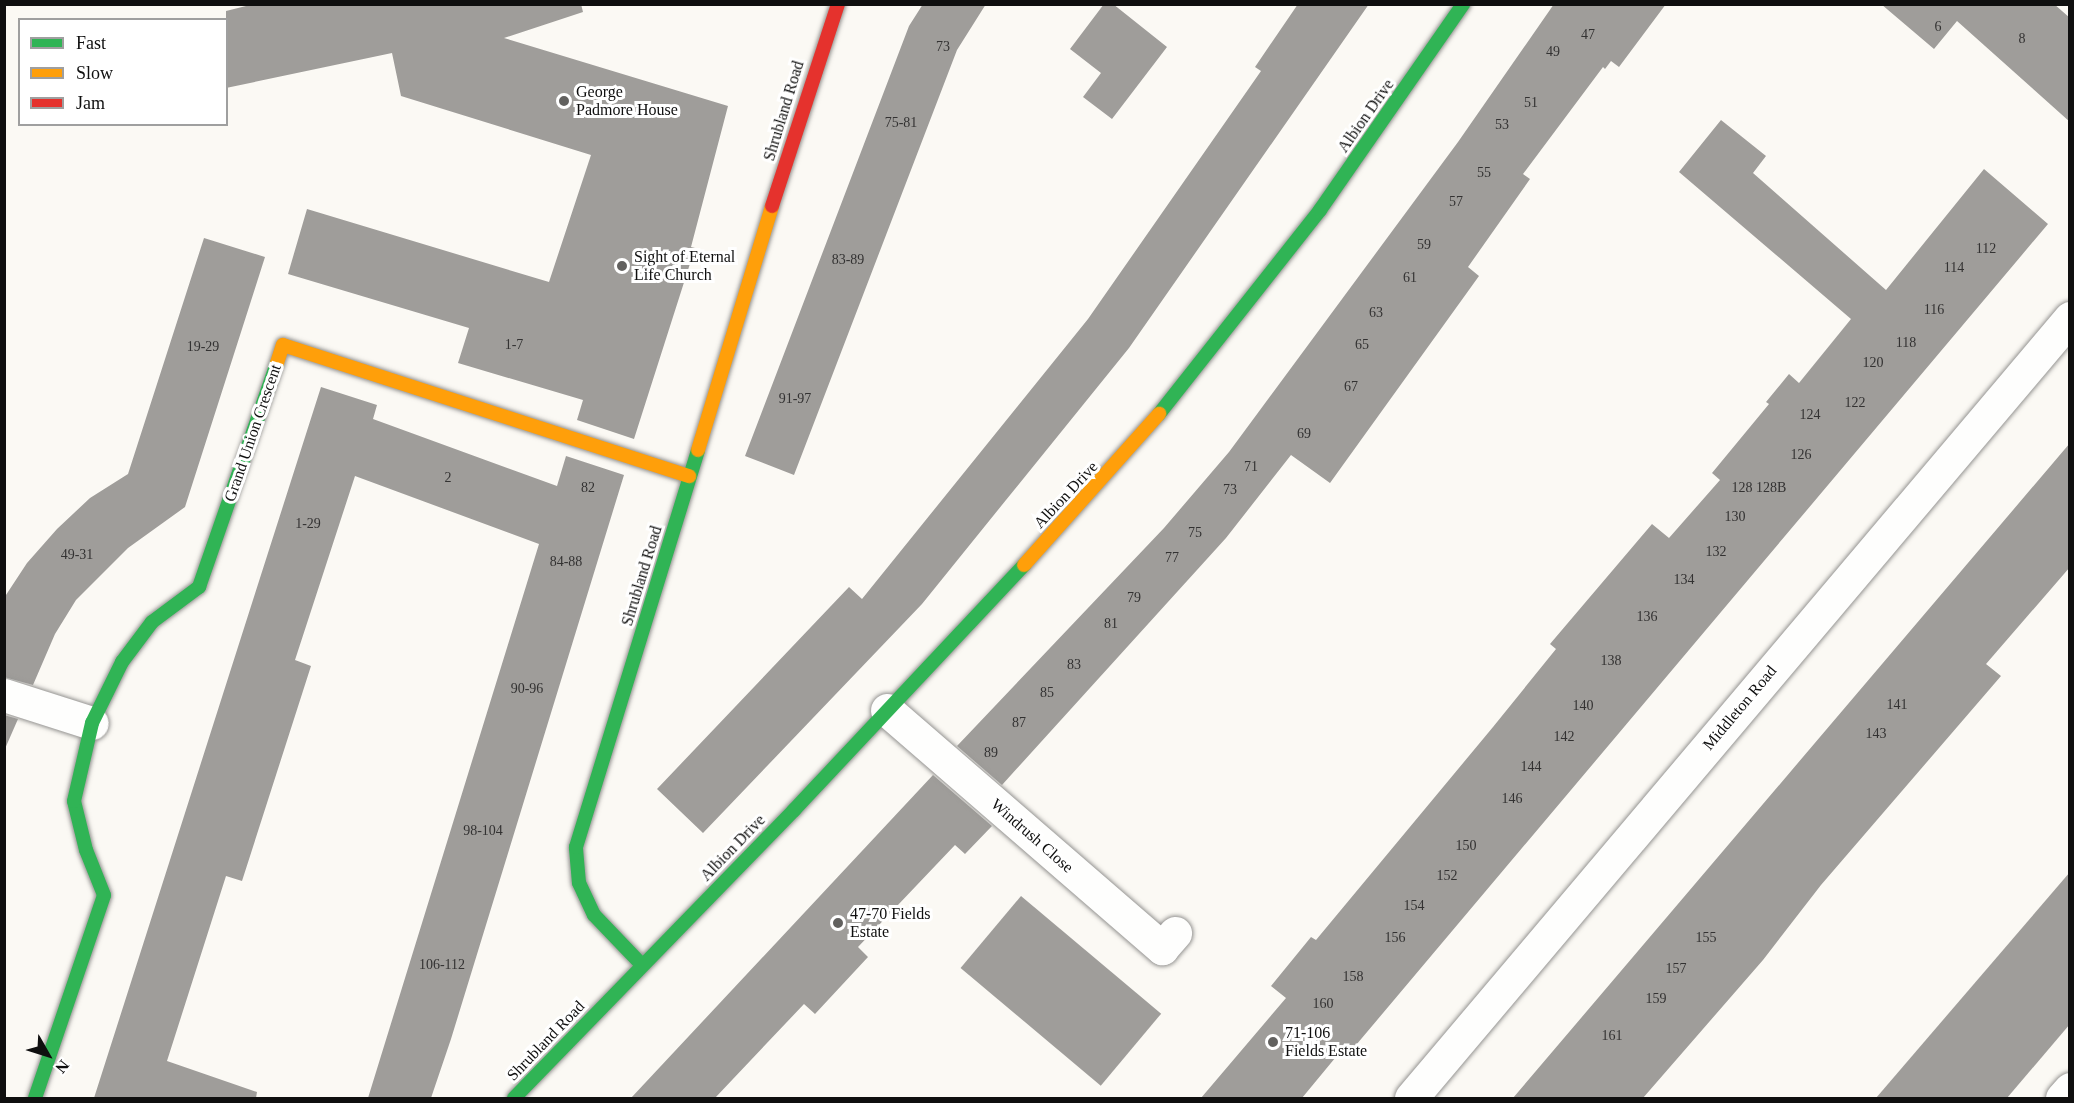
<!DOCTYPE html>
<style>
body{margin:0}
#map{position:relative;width:2074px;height:1103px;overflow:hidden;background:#fbf9f4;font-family:"Times New Roman",serif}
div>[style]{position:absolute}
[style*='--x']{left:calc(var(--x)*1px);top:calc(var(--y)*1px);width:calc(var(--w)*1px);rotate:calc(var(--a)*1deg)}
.building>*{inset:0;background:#9f9d9a;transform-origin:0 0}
.roads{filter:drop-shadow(0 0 2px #959492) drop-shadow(0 0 2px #959492)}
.street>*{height:33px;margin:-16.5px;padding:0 16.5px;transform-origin:16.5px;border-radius:16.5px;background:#fefefd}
.fast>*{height:14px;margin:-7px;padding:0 7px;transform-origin:7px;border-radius:7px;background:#30b455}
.slow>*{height:14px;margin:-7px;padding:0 7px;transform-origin:7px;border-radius:7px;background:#ff9f0a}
.jam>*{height:14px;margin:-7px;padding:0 7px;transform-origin:7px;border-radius:7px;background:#e5322d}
.dots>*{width:16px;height:16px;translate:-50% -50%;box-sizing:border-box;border:3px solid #fff;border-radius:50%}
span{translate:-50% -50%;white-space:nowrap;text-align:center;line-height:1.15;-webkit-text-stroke:6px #fff;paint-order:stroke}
.number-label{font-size:14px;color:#333232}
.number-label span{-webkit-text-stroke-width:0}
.poi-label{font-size:16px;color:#0f0f0f}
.left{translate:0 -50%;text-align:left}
.street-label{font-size:16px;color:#0f0f0f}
.frame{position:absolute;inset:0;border:6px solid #0f0f0f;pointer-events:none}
.legend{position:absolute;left:18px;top:18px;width:210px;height:108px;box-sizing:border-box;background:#fff;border:2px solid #9f9f9f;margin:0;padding:8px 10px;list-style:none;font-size:18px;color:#0f0f0f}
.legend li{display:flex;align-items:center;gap:12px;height:30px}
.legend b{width:30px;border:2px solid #9f9f9f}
.north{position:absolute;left:18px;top:1025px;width:60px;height:60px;-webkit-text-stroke:4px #fff;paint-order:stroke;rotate:129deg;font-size:16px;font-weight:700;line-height:24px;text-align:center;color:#0f0f0f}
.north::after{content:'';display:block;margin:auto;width:21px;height:27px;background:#0f0f0f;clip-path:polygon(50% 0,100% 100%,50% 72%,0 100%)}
</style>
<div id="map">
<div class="building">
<i style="clip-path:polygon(254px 4px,581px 4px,583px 12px,504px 38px,728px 106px,691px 247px,695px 248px,634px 439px,577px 420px,583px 400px,458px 363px,469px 328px,288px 274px,307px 209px,549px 282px,591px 155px,401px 96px,392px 53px,226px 88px,226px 11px)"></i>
<i style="clip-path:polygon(923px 4px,986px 4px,957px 50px,794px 475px,745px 456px,909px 26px)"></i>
<i style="clip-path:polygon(1104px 4px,1113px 4px,1167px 47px,1112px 119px,1083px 97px,1101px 73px,1070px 49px)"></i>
<i style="clip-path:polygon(1298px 4px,1369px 4px,1129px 348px,1006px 500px,922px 604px,703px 833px,657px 789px,849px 587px,862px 599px,1088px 319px,1261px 71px,1255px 67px)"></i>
<i style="clip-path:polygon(1554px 4px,1666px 4px,1619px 67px,1611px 61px,1605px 69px,1603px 67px,1523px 174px,1530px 179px,1468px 267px,1479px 276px,1330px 483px,1291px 455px,1226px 538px,1002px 785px,957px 746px,1164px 528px,1229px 452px,1458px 142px)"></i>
<i style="clip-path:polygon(1881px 4px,2054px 4px,2070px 18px,2070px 122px,1957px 21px,1934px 49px)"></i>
<i style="clip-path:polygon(1721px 120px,1766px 156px,1753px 173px,1886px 290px,1984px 169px,2048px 224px,1351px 1051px,1345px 1046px,1302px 1098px,1201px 1098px,1286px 998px,1271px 986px,1311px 937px,1316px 940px,1493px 727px,1556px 649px,1550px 644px,1652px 524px,1669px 538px,1720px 480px,1712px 473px,1769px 404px,1766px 402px,1789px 374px,1799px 383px,1851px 319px,1679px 172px)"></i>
<i style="clip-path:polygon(204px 238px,265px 257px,185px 507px,128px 548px,76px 600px,55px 634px,33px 685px,4px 677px,4px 598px,27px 563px,57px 529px,90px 498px,128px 474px)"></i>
<i style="clip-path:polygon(321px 387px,377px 405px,373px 419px,557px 486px,566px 456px,624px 475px,451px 1039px,431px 1098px,368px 1098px,539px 544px,355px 476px,295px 660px,311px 666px,242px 881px,226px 876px,167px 1061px,257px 1092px,256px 1098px,94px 1098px)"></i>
<i style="clip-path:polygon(2070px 443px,2070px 567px,1986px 664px,2001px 676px,1821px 885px,1763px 960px,1643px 1098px,1513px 1098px)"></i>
<i style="clip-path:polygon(4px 715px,18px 719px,4px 751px)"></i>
<i style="clip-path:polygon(933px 775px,992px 826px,965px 854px,955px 845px,858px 947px,868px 957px,815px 1014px,804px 1004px,715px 1098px,631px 1098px)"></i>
<i style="clip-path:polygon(2070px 872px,2070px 1024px,2007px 1098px,1876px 1098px)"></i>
<i style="left:1021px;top:896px;width:183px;height:94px;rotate:40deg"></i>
</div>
<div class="roads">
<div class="street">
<i style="--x:4;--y:695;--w:92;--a:17.7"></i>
<i style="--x:887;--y:710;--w:364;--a:40.9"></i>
<i style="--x:1162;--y:948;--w:20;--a:-49"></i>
<i style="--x:1411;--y:1098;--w:1021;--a:-49.81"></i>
<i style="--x:2062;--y:1098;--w:12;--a:-48"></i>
</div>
<div class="fast">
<i style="--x:1159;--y:414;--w:260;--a:-51.7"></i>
<i style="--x:1320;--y:210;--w:251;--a:-55.2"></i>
<i style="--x:642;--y:965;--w:69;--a:-133.8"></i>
<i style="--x:594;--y:915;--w:35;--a:-115"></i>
<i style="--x:579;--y:883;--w:36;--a:-95"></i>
<i style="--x:576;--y:847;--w:415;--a:-72.9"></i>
<i style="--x:35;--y:1098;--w:214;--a:-71.2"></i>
<i style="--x:104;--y:895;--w:48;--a:-111.8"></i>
<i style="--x:86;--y:850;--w:50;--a:-103.8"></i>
<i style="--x:74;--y:801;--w:80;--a:-77"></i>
<i style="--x:92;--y:723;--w:68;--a:-63.8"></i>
<i style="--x:122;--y:662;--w:50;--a:-53.1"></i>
<i style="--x:152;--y:622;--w:59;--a:-36.7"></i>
<i style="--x:199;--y:587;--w:237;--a:-70.8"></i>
<i style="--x:514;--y:1098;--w:402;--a:-45.8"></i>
<i style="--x:794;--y:810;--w:336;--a:-46.8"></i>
</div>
<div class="slow">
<i style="--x:277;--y:363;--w:19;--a:-72"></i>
<i style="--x:283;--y:345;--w:427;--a:17.9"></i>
<i style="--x:698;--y:450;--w:255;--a:-73.1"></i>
<i style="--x:1024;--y:565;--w:203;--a:-48.2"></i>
</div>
<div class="jam">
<i style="--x:772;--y:206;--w:213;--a:-71.9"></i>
</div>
</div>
<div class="dots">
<i style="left:564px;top:101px;background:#62615f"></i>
<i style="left:622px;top:266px;background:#62615f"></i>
<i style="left:838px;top:923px;background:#62615f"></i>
<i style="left:1273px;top:1042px;background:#62615f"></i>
</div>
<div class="number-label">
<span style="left:1938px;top:27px">6</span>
<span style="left:1588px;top:35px">47</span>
<span style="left:2022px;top:39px">8</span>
<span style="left:943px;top:47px">73</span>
<span style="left:1553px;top:52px">49</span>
<span style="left:1531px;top:103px">51</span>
<span style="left:901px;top:123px">75-81</span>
<span style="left:1502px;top:125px">53</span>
<span style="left:1484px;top:173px">55</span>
<span style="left:1456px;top:202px">57</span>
<span style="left:1424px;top:245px">59</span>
<span style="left:1986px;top:249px">112</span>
<span style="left:848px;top:260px">83-89</span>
<span style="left:1954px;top:268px">114</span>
<span style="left:1410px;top:278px">61</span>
<span style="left:1934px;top:310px">116</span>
<span style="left:1376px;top:313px">63</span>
<span style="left:1906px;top:343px">118</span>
<span style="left:514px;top:345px">1-7</span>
<span style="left:1362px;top:345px">65</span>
<span style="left:203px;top:347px">19-29</span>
<span style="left:1873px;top:363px">120</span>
<span style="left:1351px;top:387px">67</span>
<span style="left:795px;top:399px">91-97</span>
<span style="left:1855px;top:403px">122</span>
<span style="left:1810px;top:415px">124</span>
<span style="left:1304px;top:434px">69</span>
<span style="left:1801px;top:455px">126</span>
<span style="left:1251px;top:467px">71</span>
<span style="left:448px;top:478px">2</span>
<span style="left:588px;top:488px">82</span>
<span style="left:1759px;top:488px">128 128B</span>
<span style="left:1230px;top:490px">73</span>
<span style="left:1735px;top:517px">130</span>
<span style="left:308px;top:524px">1-29</span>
<span style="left:1195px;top:533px">75</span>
<span style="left:1716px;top:552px">132</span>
<span style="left:77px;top:555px">49-31</span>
<span style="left:1172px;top:558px">77</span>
<span style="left:566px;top:562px">84-88</span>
<span style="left:1684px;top:580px">134</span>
<span style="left:1134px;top:598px">79</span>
<span style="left:1647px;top:617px">136</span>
<span style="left:1111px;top:624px">81</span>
<span style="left:1611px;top:661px">138</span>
<span style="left:1074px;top:665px">83</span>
<span style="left:527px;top:689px">90-96</span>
<span style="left:1047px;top:693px">85</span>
<span style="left:1897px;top:705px">141</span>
<span style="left:1583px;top:706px">140</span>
<span style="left:1019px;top:723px">87</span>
<span style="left:1876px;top:734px">143</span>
<span style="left:1564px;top:737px">142</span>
<span style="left:991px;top:753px">89</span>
<span style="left:1531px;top:767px">144</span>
<span style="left:1512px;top:799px">146</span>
<span style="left:483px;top:831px">98-104</span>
<span style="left:1466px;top:846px">150</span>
<span style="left:1447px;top:876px">152</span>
<span style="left:1414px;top:906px">154</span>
<span style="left:1395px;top:938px">156</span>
<span style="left:1706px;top:938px">155</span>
<span style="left:442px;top:965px">106-112</span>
<span style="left:1676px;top:969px">157</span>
<span style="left:1353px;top:977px">158</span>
<span style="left:1656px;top:999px">159</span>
<span style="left:1323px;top:1004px">160</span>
<span style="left:1612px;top:1036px">161</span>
</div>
<div class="poi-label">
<span class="left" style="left:576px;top:101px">George<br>Padmore House</span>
<span class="left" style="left:634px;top:266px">Sight of Eternal<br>Life Church</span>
<span class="left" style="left:850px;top:923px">47-70 Fields<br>Estate</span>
<span class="left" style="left:1285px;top:1042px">71-106<br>Fields Estate</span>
</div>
<div class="street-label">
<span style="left:784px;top:111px;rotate:-73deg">Shrubland Road</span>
<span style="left:1366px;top:116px;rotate:-55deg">Albion Drive</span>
<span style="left:253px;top:433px;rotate:-71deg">Grand Union Crescent</span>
<span style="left:1066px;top:495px;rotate:-47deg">Albion Drive</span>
<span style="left:642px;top:576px;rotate:-73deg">Shrubland Road</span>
<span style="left:1740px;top:708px;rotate:-50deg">Middleton Road</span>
<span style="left:1032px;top:836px;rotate:41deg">Windrush Close</span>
<span style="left:733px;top:848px;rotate:-46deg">Albion Drive</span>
<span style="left:546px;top:1041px;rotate:-46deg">Shrubland Road</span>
</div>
<div class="frame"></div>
<ul class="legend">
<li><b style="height:8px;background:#30b455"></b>Fast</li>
<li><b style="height:8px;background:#ff9f0a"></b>Slow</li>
<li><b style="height:8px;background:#e5322d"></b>Jam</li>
</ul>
<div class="north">N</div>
</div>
